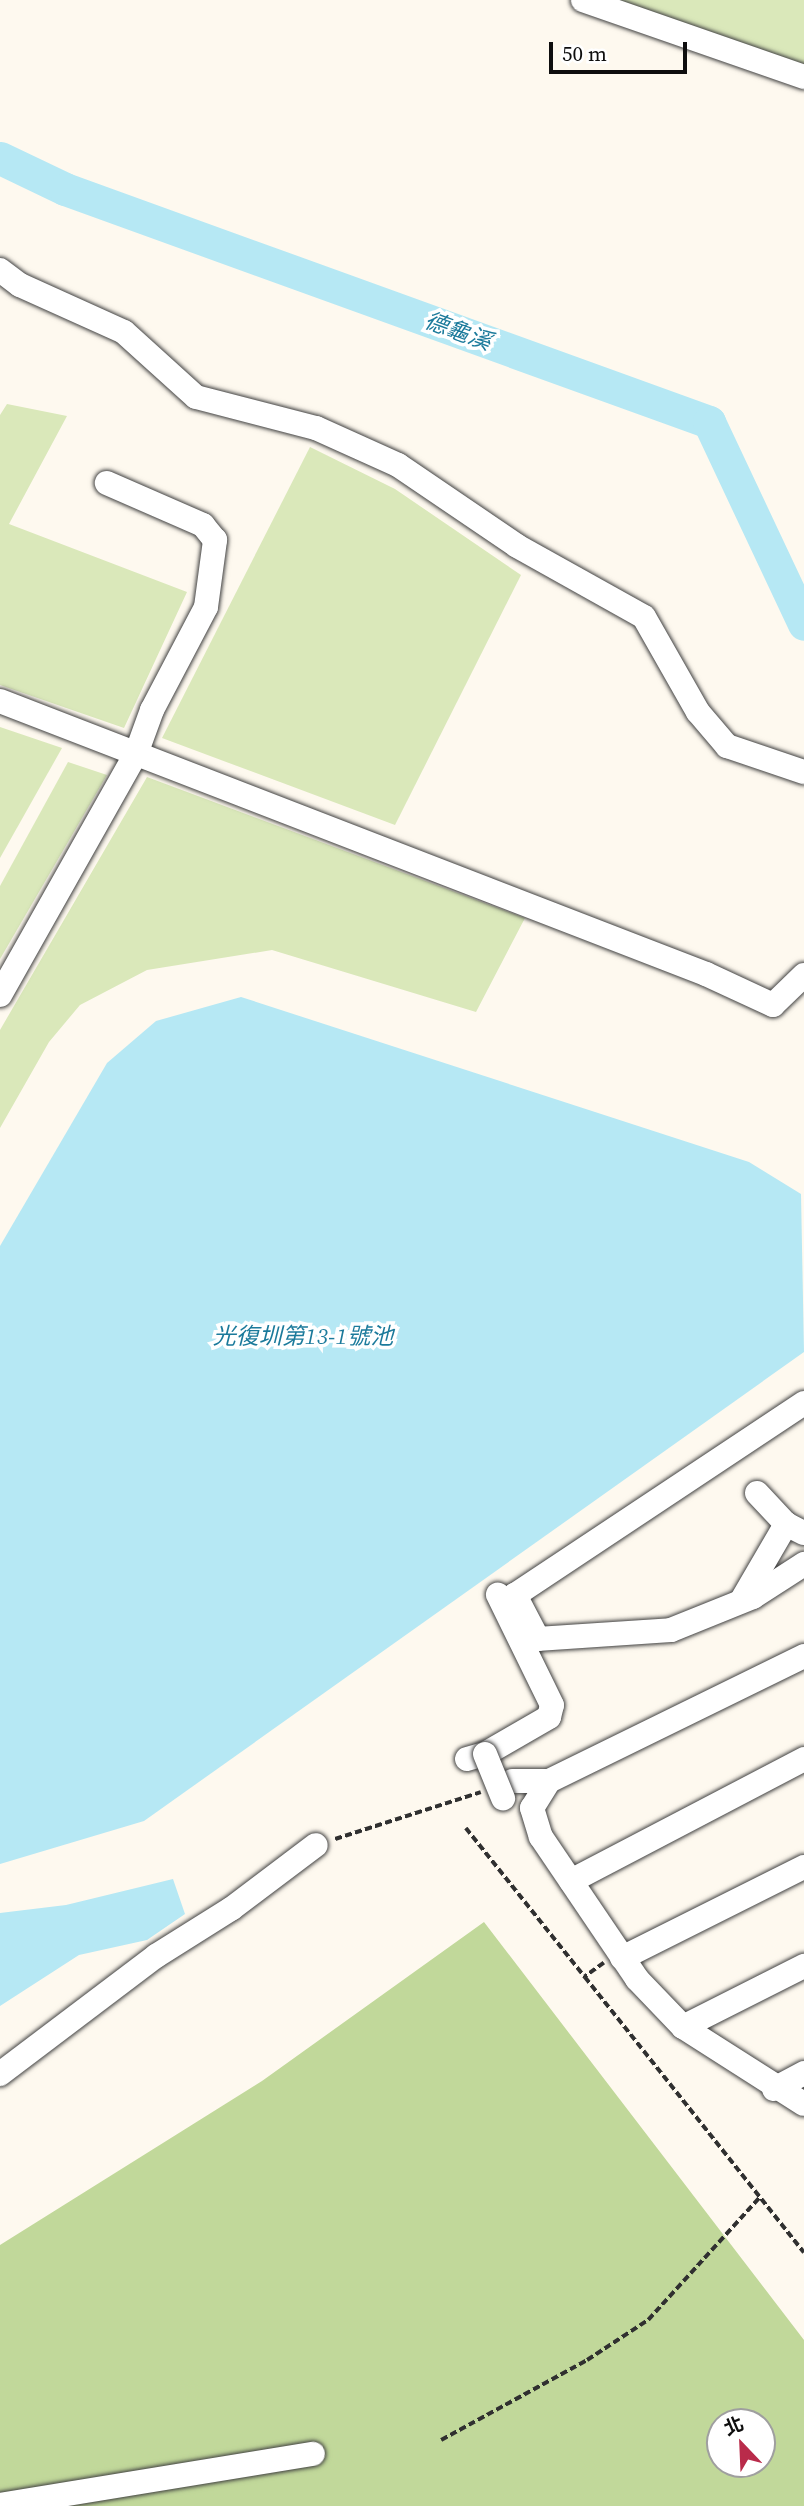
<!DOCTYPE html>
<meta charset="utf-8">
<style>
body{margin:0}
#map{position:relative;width:804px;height:2506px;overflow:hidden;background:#fef9ef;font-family:"Source Serif 4","Noto Sans TC",serif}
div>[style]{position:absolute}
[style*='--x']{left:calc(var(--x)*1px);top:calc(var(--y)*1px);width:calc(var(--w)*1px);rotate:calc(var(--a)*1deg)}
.green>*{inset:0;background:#dae8ba}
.forest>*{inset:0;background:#c1d89a}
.water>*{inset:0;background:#b6e8f4}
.river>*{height:33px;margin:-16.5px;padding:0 16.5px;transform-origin:16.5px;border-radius:16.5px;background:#b6e8f4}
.path>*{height:3.5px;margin-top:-1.75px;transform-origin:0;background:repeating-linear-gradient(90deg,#303030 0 7px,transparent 0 10.5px)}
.roads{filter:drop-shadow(0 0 2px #414141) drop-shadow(0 0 2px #414141)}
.minor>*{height:24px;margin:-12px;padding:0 12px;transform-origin:12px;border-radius:12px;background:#fff}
.bridges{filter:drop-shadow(0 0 2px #414141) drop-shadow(0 0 2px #414141)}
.minor-bridge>*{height:24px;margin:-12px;padding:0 12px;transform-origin:12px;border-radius:12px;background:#fff}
span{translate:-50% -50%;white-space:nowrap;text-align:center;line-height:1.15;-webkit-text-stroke:7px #fff;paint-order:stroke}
.water-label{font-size:23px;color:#1b7a9b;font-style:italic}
.north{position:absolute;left:706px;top:2408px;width:70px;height:70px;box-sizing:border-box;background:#fff;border:2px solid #9f9f9f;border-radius:50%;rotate:337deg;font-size:19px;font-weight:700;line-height:28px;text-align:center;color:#0e0e0e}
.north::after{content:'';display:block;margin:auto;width:24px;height:32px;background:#b92b4a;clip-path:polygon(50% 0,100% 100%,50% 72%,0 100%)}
.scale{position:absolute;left:549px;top:42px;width:138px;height:32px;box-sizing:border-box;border:4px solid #0e0e0e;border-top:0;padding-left:9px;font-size:21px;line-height:24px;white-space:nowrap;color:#0e0e0e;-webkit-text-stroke:5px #fff;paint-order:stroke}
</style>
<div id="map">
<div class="green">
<i style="clip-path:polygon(583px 0,804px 0,804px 77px)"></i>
<i style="clip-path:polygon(7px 404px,67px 416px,9px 524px,187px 592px,124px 728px,0 685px,0 415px)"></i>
<i style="clip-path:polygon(310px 447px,395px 489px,521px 575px,395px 825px,162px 738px)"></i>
<i style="clip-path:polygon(0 727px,62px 748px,0 858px)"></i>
<i style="clip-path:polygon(68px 762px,107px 775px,0 959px,0 886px)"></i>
<i style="clip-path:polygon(147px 777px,525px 918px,476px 1012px,272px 950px,147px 970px,80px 1005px,49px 1042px,0 1128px,0 1030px)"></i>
</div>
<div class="forest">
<i style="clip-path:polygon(evenodd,484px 1922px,804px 2340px,804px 2506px,0 2506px,0 2245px,262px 2081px,484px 1922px,720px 2422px,762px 2422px,762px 2464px,720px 2464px,720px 2422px)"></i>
</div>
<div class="water">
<i style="clip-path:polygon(241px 997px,749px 1162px,801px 1194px,804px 1352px,144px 1821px,0 1864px,0 1246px,107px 1063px,156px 1021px)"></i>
<i style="clip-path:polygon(173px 1879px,185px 1914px,147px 1940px,79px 1955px,0 2006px,0 1913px,66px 1905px)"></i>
</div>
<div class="river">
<i style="--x:0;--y:158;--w:72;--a:25.5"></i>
<i style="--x:65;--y:189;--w:685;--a:19.89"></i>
<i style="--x:709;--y:422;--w:223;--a:64.8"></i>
</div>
<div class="path">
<i style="--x:466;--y:1828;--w:191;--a:51.4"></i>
<i style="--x:335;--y:1839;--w:153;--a:-17.8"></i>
<i style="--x:604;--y:1963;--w:24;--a:144"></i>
<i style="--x:585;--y:1977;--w:352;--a:51.5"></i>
<i style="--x:441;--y:2440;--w:166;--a:-28.7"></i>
<i style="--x:587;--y:2360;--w:73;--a:-33.3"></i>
<i style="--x:648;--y:2320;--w:166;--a:-47.7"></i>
</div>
<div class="roads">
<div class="minor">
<i style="--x:583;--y:0;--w:234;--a:19.2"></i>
<i style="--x:0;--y:270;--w:25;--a:37"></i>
<i style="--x:20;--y:285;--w:114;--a:24.3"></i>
<i style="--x:124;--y:332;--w:97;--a:42.1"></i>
<i style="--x:196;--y:397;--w:124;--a:14.5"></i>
<i style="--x:316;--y:428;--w:90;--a:24.3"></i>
<i style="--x:398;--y:465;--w:144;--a:34.2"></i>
<i style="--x:517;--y:546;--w:145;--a:29.2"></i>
<i style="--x:644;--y:617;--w:109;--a:60.4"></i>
<i style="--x:698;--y:712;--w:45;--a:49.5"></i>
<i style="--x:727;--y:746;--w:81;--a:18.7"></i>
<i style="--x:0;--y:701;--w:757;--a:21.14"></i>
<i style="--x:706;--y:974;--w:74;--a:24.8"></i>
<i style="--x:773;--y:1005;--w:43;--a:-44.1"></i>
<i style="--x:0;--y:995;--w:277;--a:-60.6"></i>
<i style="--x:136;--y:754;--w:47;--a:-70"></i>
<i style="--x:152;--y:710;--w:116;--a:-62.3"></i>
<i style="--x:206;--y:607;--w:68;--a:-82.3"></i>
<i style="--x:215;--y:540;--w:19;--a:-129"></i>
<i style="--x:203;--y:525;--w:105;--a:-156.4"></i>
<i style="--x:757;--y:1493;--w:42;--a:46.9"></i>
<i style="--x:786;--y:1524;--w:20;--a:27"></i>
<i style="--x:743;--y:1598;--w:86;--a:-59.8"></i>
<i style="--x:538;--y:1639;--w:50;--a:-117.6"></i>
<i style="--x:515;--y:1595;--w:347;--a:-33.6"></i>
<i style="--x:522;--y:1640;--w:149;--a:-3.8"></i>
<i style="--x:671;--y:1630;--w:88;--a:-21.9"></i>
<i style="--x:753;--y:1597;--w:61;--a:-32.9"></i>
<i style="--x:467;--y:1759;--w:19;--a:-16"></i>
<i style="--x:485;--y:1754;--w:74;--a:-30"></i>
<i style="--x:549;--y:1717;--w:12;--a:-76"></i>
<i style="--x:552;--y:1705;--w:123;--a:-116.1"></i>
<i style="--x:512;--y:1781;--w:37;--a:0"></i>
<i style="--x:549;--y:1781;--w:284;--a:-26.1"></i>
<i style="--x:549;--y:1781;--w:32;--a:122"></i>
<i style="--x:532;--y:1808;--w:30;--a:73"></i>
<i style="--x:541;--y:1837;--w:171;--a:55.9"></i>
<i style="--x:637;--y:1979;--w:66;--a:46.2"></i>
<i style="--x:683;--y:2027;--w:143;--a:32.5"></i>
<i style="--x:571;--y:1881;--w:263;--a:-27.6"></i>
<i style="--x:622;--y:1958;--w:203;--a:-26.6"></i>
<i style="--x:683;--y:2027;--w:136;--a:-26.8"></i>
<i style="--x:0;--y:2074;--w:196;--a:-37.1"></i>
<i style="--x:156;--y:1956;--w:89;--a:-32.1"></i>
<i style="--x:231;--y:1909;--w:106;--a:-37"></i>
<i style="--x:774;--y:2089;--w:34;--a:-28"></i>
<i style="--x:0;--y:2505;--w:317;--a:-9.3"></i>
</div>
</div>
<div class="bridges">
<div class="minor-bridge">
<i style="--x:485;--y:1754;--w:48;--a:67.8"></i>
</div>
</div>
<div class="water-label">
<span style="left:458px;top:331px;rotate:20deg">德龜溪</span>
<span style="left:303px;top:1336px">光復圳第13-1號池</span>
</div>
<div class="north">北</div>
<div class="scale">50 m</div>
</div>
